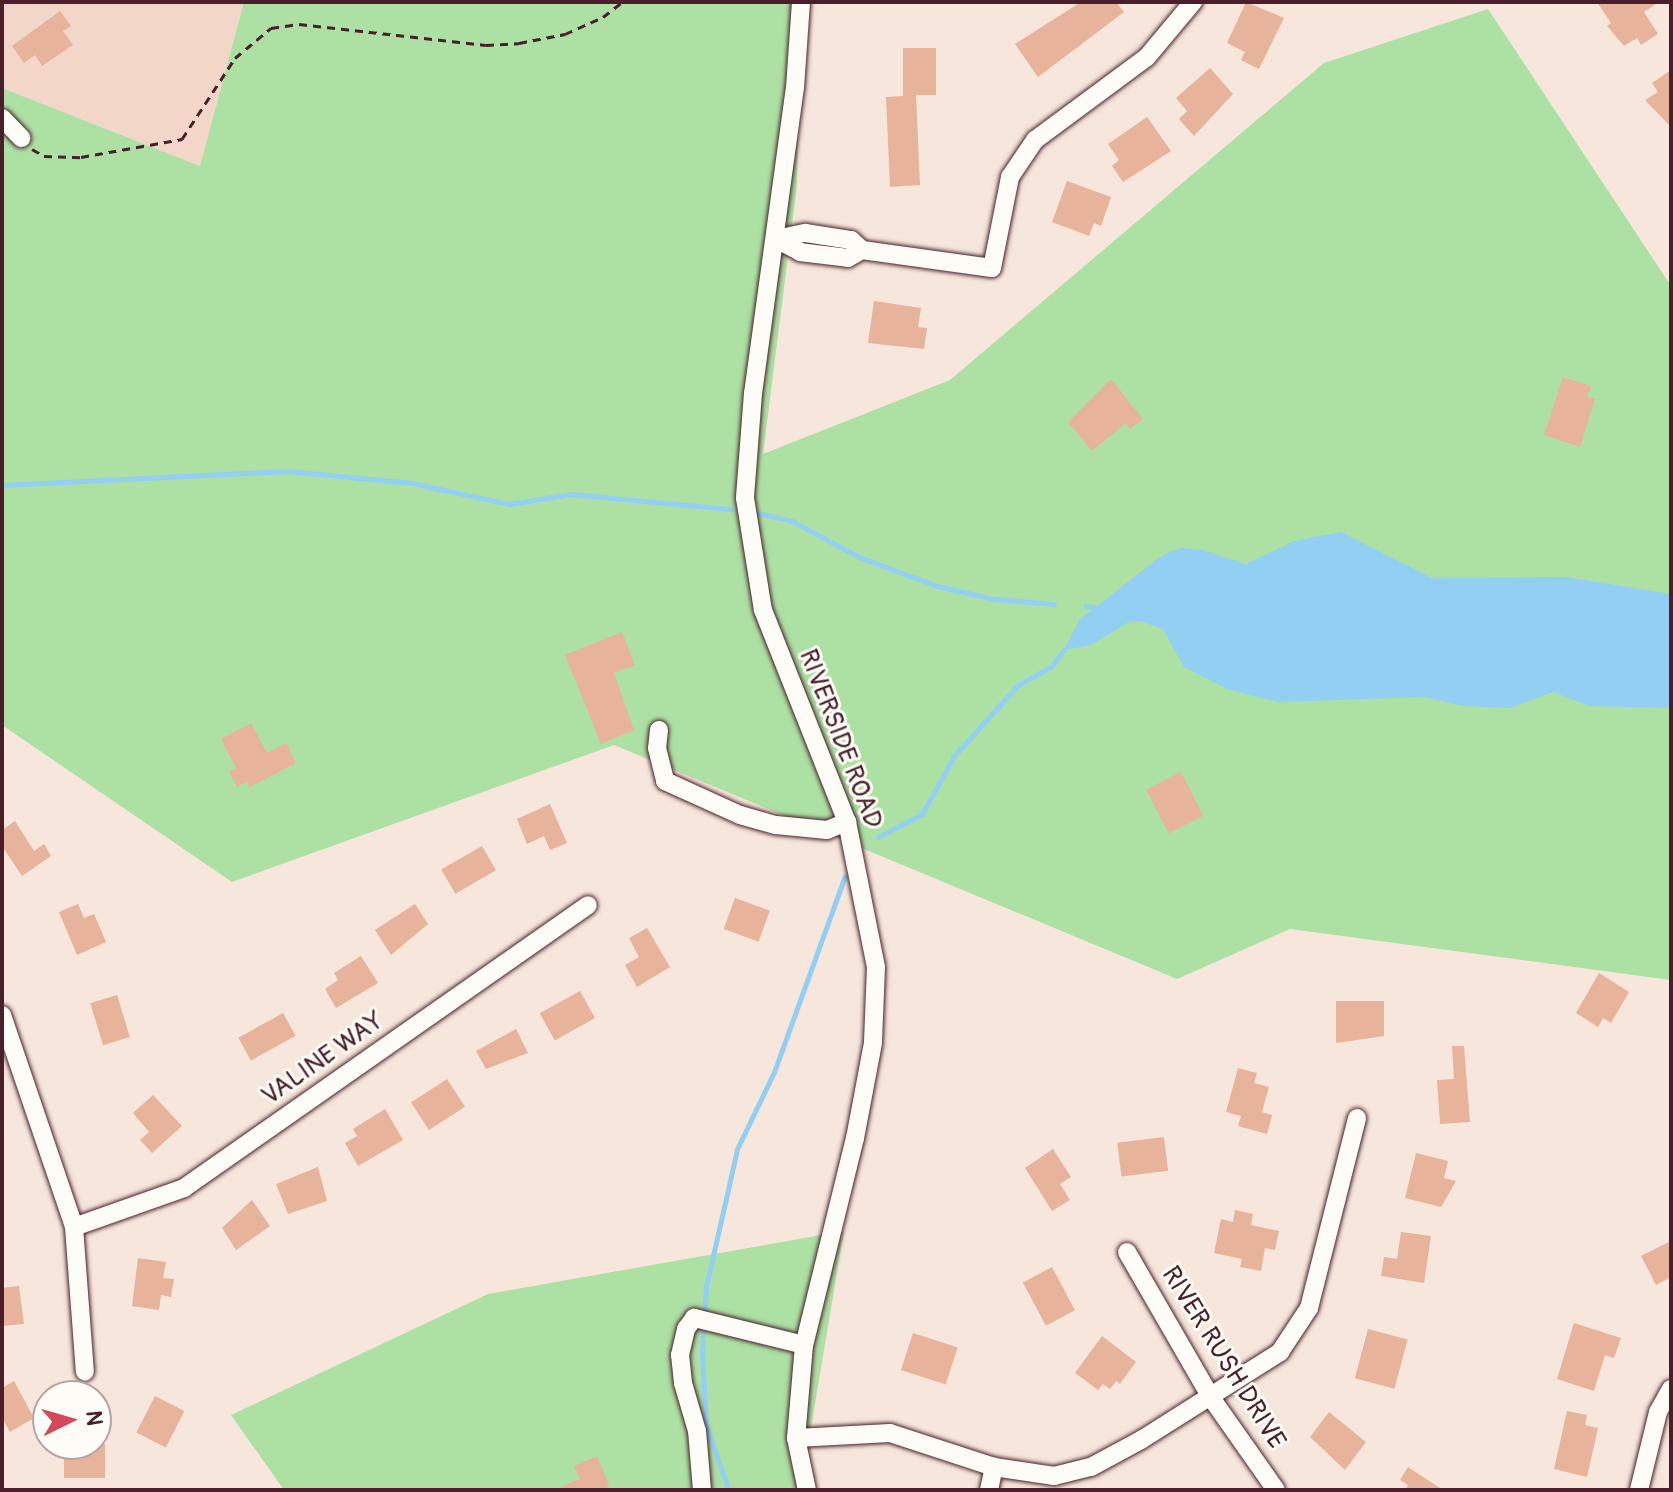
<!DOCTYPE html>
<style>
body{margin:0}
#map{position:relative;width:1673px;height:1492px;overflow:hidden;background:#f6e6db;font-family:Pangolin,sans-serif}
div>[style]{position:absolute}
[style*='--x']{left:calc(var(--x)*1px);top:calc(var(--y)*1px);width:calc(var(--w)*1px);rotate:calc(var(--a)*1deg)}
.built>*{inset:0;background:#f2d7c8}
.green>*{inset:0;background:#ace1a3}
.water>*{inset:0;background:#93cef3}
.stream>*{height:5px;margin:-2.5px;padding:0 2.5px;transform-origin:2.5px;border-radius:2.5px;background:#93cef3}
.building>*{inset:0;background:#e7b39b;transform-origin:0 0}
.path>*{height:3px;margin-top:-1.5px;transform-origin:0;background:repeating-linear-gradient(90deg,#4a1f2b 0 8px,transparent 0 14px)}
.roads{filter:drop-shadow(0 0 2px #4a1f2b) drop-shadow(0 0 2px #4a1f2b)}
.minor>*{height:18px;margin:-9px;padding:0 9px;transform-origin:9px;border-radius:9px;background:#fdfcf7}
span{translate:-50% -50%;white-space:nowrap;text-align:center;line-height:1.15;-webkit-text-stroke:6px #fdfcf7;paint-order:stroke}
.street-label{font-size:26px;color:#4a1f2b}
.frame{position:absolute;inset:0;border:4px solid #4a1f2b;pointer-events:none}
.north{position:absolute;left:32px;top:1380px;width:80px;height:80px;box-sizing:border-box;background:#fdfcf7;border:2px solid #b5a4a5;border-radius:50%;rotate:85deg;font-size:22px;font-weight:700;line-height:32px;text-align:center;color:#4a1f2b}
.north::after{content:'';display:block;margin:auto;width:28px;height:36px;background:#d1495b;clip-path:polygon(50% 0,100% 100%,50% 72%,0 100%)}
</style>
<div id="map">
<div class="built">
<i style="clip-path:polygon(2px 2px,244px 2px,200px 166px,2px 88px)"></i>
</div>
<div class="green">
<i style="clip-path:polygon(244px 2px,800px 2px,797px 185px,763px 454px,950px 380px,1324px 63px,1488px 9px,1671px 286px,1671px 980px,1290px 929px,1177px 979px,614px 745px,232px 882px,2px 725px,2px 88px,200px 166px)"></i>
<i style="clip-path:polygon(844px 1231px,804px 1469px,812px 1490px,284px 1490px,231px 1415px,488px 1294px)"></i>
</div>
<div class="water">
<i style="clip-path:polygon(1341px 532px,1432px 578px,1567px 577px,1671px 594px,1671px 708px,1589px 706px,1553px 692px,1510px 708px,1463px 706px,1424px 697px,1278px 702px,1227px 689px,1184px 667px,1163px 629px,1140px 621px,1129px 622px,1091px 645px,1064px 650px,1080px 619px,1164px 554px,1182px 548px,1202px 550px,1246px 564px,1294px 541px)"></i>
</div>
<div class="stream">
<i style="--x:2;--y:485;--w:286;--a:-2.8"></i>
<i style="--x:288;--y:471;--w:125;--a:5.5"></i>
<i style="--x:412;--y:483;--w:99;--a:12.2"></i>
<i style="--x:509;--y:504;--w:63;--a:-9.2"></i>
<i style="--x:571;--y:494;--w:161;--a:5.4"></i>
<i style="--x:758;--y:513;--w:35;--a:13"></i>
<i style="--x:792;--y:521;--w:76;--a:28.2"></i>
<i style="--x:859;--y:557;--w:83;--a:20.4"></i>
<i style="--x:937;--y:586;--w:58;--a:12.8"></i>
<i style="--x:994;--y:599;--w:60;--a:4.8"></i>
<i style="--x:1086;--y:606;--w:8;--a:7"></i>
<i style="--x:878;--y:837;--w:50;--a:-27.6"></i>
<i style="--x:922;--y:814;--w:66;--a:-61.1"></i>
<i style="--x:954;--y:756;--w:96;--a:-48"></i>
<i style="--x:1018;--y:685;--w:38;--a:-29"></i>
<i style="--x:1051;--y:667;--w:21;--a:-53"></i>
<i style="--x:729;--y:1490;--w:68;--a:-109.8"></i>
<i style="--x:706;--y:1426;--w:74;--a:-93.1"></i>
<i style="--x:702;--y:1352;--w:65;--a:-86.5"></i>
<i style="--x:706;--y:1287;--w:141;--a:-77.3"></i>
<i style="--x:737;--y:1149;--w:85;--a:-64.3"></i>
<i style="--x:774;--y:1072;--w:208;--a:-70.1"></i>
</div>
<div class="building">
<i style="clip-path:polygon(1081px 2px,1116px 2px,1124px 12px,1038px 77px,1015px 44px)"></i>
<i style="clip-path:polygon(1246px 2px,1284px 18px,1259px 69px,1241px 60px,1245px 52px,1227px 43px)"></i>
<i style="clip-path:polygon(1597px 2px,1659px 2px,1644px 12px,1658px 34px,1641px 45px,1637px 38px,1624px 46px,1607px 26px,1611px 23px)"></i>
<i style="clip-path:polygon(60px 11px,71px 26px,63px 31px,73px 45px,42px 66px,35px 55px,24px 63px,12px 46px)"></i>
<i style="clip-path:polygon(903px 48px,936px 48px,936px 95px,916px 95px,920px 185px,890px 187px,886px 97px,903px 96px)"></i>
<i style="clip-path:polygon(1210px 68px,1233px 94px,1194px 136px,1179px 119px,1187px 111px,1176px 98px)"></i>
<i style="clip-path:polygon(1671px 70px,1671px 127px,1645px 100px,1658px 92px,1652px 83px)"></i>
<i style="clip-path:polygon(1147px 117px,1171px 151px,1123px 182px,1112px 166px,1119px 160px,1108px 144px)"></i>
<i style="clip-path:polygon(1067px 181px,1111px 197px,1101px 226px,1094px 223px,1089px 236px,1052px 222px)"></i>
<i style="clip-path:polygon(874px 301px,921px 308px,918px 327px,927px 328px,924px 349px,868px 343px)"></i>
<i style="clip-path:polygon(1563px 377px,1591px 386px,1587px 397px,1595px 399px,1580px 447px,1544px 435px)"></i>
<i style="clip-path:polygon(1111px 379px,1143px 419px,1130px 429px,1126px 423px,1092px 451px,1068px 422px)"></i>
<i style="clip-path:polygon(622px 632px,635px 665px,614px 673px,634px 730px,601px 744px,565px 655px)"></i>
<i style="clip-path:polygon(251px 723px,267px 753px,286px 743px,296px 763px,250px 787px,247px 781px,237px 787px,229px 771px,236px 768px,221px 739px)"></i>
<i style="left:1181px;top:772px;width:49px;height:39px;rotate:63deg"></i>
<i style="clip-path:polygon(550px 804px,567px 843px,550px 850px,544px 836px,527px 844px,517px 819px)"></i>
<i style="clip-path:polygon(15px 821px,34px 851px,44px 844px,51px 856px,22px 876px,2px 846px,2px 830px)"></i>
<i style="left:482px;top:846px;width:28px;height:47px;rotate:60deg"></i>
<i style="left:735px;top:898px;width:37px;height:33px;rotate:20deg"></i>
<i style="clip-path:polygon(78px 904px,84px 918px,94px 914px,106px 942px,77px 955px,59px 912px)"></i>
<i style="clip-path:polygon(415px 904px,428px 924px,391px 955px,375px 930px)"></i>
<i style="clip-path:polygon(647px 928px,670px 967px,637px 987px,625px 965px,639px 957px,629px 938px)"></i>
<i style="clip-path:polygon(361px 956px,378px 983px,336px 1008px,325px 989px,338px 980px,334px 973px)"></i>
<i style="clip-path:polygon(1599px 973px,1629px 992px,1611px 1023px,1603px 1018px,1598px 1027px,1576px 1013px)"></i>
<i style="left:580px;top:991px;width:31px;height:46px;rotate:61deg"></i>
<i style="left:117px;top:995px;width:44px;height:28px;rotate:73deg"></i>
<i style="clip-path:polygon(1336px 1001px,1384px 1001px,1384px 1036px,1336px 1043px)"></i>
<i style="left:283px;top:1013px;width:26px;height:51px;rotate:61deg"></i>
<i style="clip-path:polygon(516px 1029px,528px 1053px,486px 1069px,476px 1051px)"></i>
<i style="clip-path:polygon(1452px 1046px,1464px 1046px,1470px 1122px,1440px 1124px,1437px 1080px,1454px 1079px)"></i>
<i style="clip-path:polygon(1238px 1068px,1257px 1073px,1254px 1083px,1269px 1087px,1262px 1112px,1272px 1115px,1267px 1134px,1238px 1126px,1241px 1116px,1226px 1112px)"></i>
<i style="left:447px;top:1079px;width:33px;height:43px;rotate:57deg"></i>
<i style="clip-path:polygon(153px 1095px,182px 1126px,152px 1153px,140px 1140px,149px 1132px,133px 1113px)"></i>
<i style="clip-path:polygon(385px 1109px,403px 1140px,358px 1166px,345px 1143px,357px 1136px,353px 1129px)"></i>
<i style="left:1164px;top:1137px;width:34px;height:47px;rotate:83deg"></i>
<i style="clip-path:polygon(1053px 1149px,1071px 1177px,1060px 1184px,1070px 1200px,1052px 1211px,1025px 1168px)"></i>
<i style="clip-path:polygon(1416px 1153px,1448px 1161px,1444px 1178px,1456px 1181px,1441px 1207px,1405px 1198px)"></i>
<i style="clip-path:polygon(318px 1167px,327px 1201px,288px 1214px,276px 1184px)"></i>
<i style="clip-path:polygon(252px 1200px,270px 1226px,236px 1250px,222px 1228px)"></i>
<i style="clip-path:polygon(1235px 1210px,1253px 1214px,1251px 1225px,1279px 1231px,1275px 1250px,1265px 1248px,1261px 1271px,1240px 1267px,1242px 1259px,1214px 1253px,1221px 1219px,1233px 1222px)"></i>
<i style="clip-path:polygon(1401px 1232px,1431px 1236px,1424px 1283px,1381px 1276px,1384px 1257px,1397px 1259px)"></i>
<i style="clip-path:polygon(1671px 1241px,1671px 1277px,1656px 1285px,1641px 1256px)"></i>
<i style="clip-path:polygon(138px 1258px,166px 1262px,163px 1278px,174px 1279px,171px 1297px,161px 1295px,159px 1310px,132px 1306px)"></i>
<i style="left:1052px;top:1267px;width:49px;height:33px;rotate:62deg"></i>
<i style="clip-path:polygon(19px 1286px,24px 1324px,2px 1326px,2px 1288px)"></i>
<i style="clip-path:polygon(1574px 1323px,1621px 1338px,1614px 1358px,1605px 1355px,1594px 1391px,1557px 1379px)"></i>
<i style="left:1368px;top:1329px;width:41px;height:51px;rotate:15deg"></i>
<i style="left:913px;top:1333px;width:47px;height:39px;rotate:18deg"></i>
<i style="clip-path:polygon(1102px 1336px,1136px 1362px,1120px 1384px,1116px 1381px,1110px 1389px,1103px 1384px,1098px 1390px,1075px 1373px)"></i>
<i style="clip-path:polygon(14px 1381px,34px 1418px,10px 1432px,2px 1418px,2px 1388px)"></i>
<i style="left:155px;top:1396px;width:33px;height:41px;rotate:27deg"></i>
<i style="clip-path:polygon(1567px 1411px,1587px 1415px,1585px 1425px,1598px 1428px,1587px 1477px,1554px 1469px)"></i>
<i style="clip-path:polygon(1329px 1412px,1366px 1442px,1345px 1470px,1310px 1437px)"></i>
<i style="left:64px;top:1444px;width:41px;height:34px"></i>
<i style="clip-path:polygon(597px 1456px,609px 1485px,606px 1490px,553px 1490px,580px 1479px,574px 1466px)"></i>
<i style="clip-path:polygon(1408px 1467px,1443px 1490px,1405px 1490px,1408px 1485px,1400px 1480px)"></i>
</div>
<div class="path">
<i style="--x:32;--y:149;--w:14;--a:30"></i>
<i style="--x:44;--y:156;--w:37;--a:2"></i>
<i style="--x:81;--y:157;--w:103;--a:-10.1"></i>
<i style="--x:182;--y:139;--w:97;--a:-56.8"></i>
<i style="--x:235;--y:58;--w:47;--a:-39.8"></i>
<i style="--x:271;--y:28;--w:28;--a:-8"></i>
<i style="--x:299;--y:24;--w:188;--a:6.4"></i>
<i style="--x:486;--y:45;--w:33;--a:-3"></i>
<i style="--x:519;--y:43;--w:47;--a:-11.1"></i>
<i style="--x:565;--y:34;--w:42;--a:-24.1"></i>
<i style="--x:603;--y:17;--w:24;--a:-38"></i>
</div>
<div class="roads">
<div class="minor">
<i style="--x:801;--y:2;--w:85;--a:94"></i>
<i style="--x:795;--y:87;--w:309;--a:97.8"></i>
<i style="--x:753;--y:393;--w:105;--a:94.4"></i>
<i style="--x:745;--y:498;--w:113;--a:80.9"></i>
<i style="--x:763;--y:610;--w:228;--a:68.4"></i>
<i style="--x:847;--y:822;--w:148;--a:78.7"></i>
<i style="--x:876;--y:967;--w:76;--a:92.3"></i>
<i style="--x:873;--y:1043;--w:97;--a:100.7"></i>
<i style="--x:855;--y:1138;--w:213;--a:103.8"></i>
<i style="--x:804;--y:1345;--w:93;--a:94.9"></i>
<i style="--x:796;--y:1438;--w:53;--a:78.1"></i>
<i style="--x:2;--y:118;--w:28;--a:46"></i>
<i style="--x:776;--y:239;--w:30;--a:-12"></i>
<i style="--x:805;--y:233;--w:47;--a:8.7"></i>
<i style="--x:851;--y:240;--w:15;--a:42"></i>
<i style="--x:862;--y:250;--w:131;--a:7.9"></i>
<i style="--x:992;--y:268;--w:93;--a:-78.8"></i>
<i style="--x:1010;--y:177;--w:45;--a:-56"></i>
<i style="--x:1035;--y:140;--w:139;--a:-36.5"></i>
<i style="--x:1147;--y:57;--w:72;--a:-50.1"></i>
<i style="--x:776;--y:239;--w:27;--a:28"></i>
<i style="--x:800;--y:252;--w:48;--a:7.1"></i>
<i style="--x:848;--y:258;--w:16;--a:-30"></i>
<i style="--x:659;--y:730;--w:18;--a:96"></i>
<i style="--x:657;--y:748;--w:34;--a:76"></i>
<i style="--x:665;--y:781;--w:82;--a:24.4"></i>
<i style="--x:740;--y:815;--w:37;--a:16"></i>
<i style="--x:776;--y:825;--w:51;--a:5.6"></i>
<i style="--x:827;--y:830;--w:22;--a:-22"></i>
<i style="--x:2;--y:1015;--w:224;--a:71.2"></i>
<i style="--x:74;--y:1227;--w:145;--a:85.7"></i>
<i style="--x:74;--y:1227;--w:117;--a:-19.5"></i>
<i style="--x:184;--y:1188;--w:493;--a:-35"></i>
<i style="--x:1127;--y:1252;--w:170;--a:60"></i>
<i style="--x:1212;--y:1399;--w:111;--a:54.9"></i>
<i style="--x:796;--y:1438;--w:94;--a:-3"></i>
<i style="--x:890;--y:1433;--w:109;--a:18.1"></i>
<i style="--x:994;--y:1467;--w:61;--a:8.5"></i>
<i style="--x:1054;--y:1476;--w:38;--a:-14"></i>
<i style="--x:1091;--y:1467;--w:57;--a:-28.4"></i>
<i style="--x:1141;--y:1440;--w:165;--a:-32.3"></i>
<i style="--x:1280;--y:1352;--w:53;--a:-56.6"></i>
<i style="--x:1309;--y:1308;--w:196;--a:-75.8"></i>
<i style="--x:702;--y:1490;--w:59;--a:-94.8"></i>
<i style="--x:697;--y:1431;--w:50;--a:-106.3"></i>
<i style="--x:683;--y:1383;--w:28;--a:-96"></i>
<i style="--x:680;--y:1355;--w:27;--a:-77"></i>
<i style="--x:686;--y:1329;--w:14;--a:-54"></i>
<i style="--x:694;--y:1318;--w:113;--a:13.8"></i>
<i style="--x:989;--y:1490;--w:24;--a:-78"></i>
<i style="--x:1639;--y:1490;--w:80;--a:-76.3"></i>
<i style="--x:1658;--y:1412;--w:26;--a:-61"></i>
</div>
</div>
<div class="street-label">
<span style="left:840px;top:739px;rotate:69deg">RIVERSIDE ROAD</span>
<span style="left:323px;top:1059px;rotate:-35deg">VALINE WAY</span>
<span style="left:1223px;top:1358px;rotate:58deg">RIVER RUSH DRIVE</span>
</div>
<div class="frame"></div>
<div class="north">N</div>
</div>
